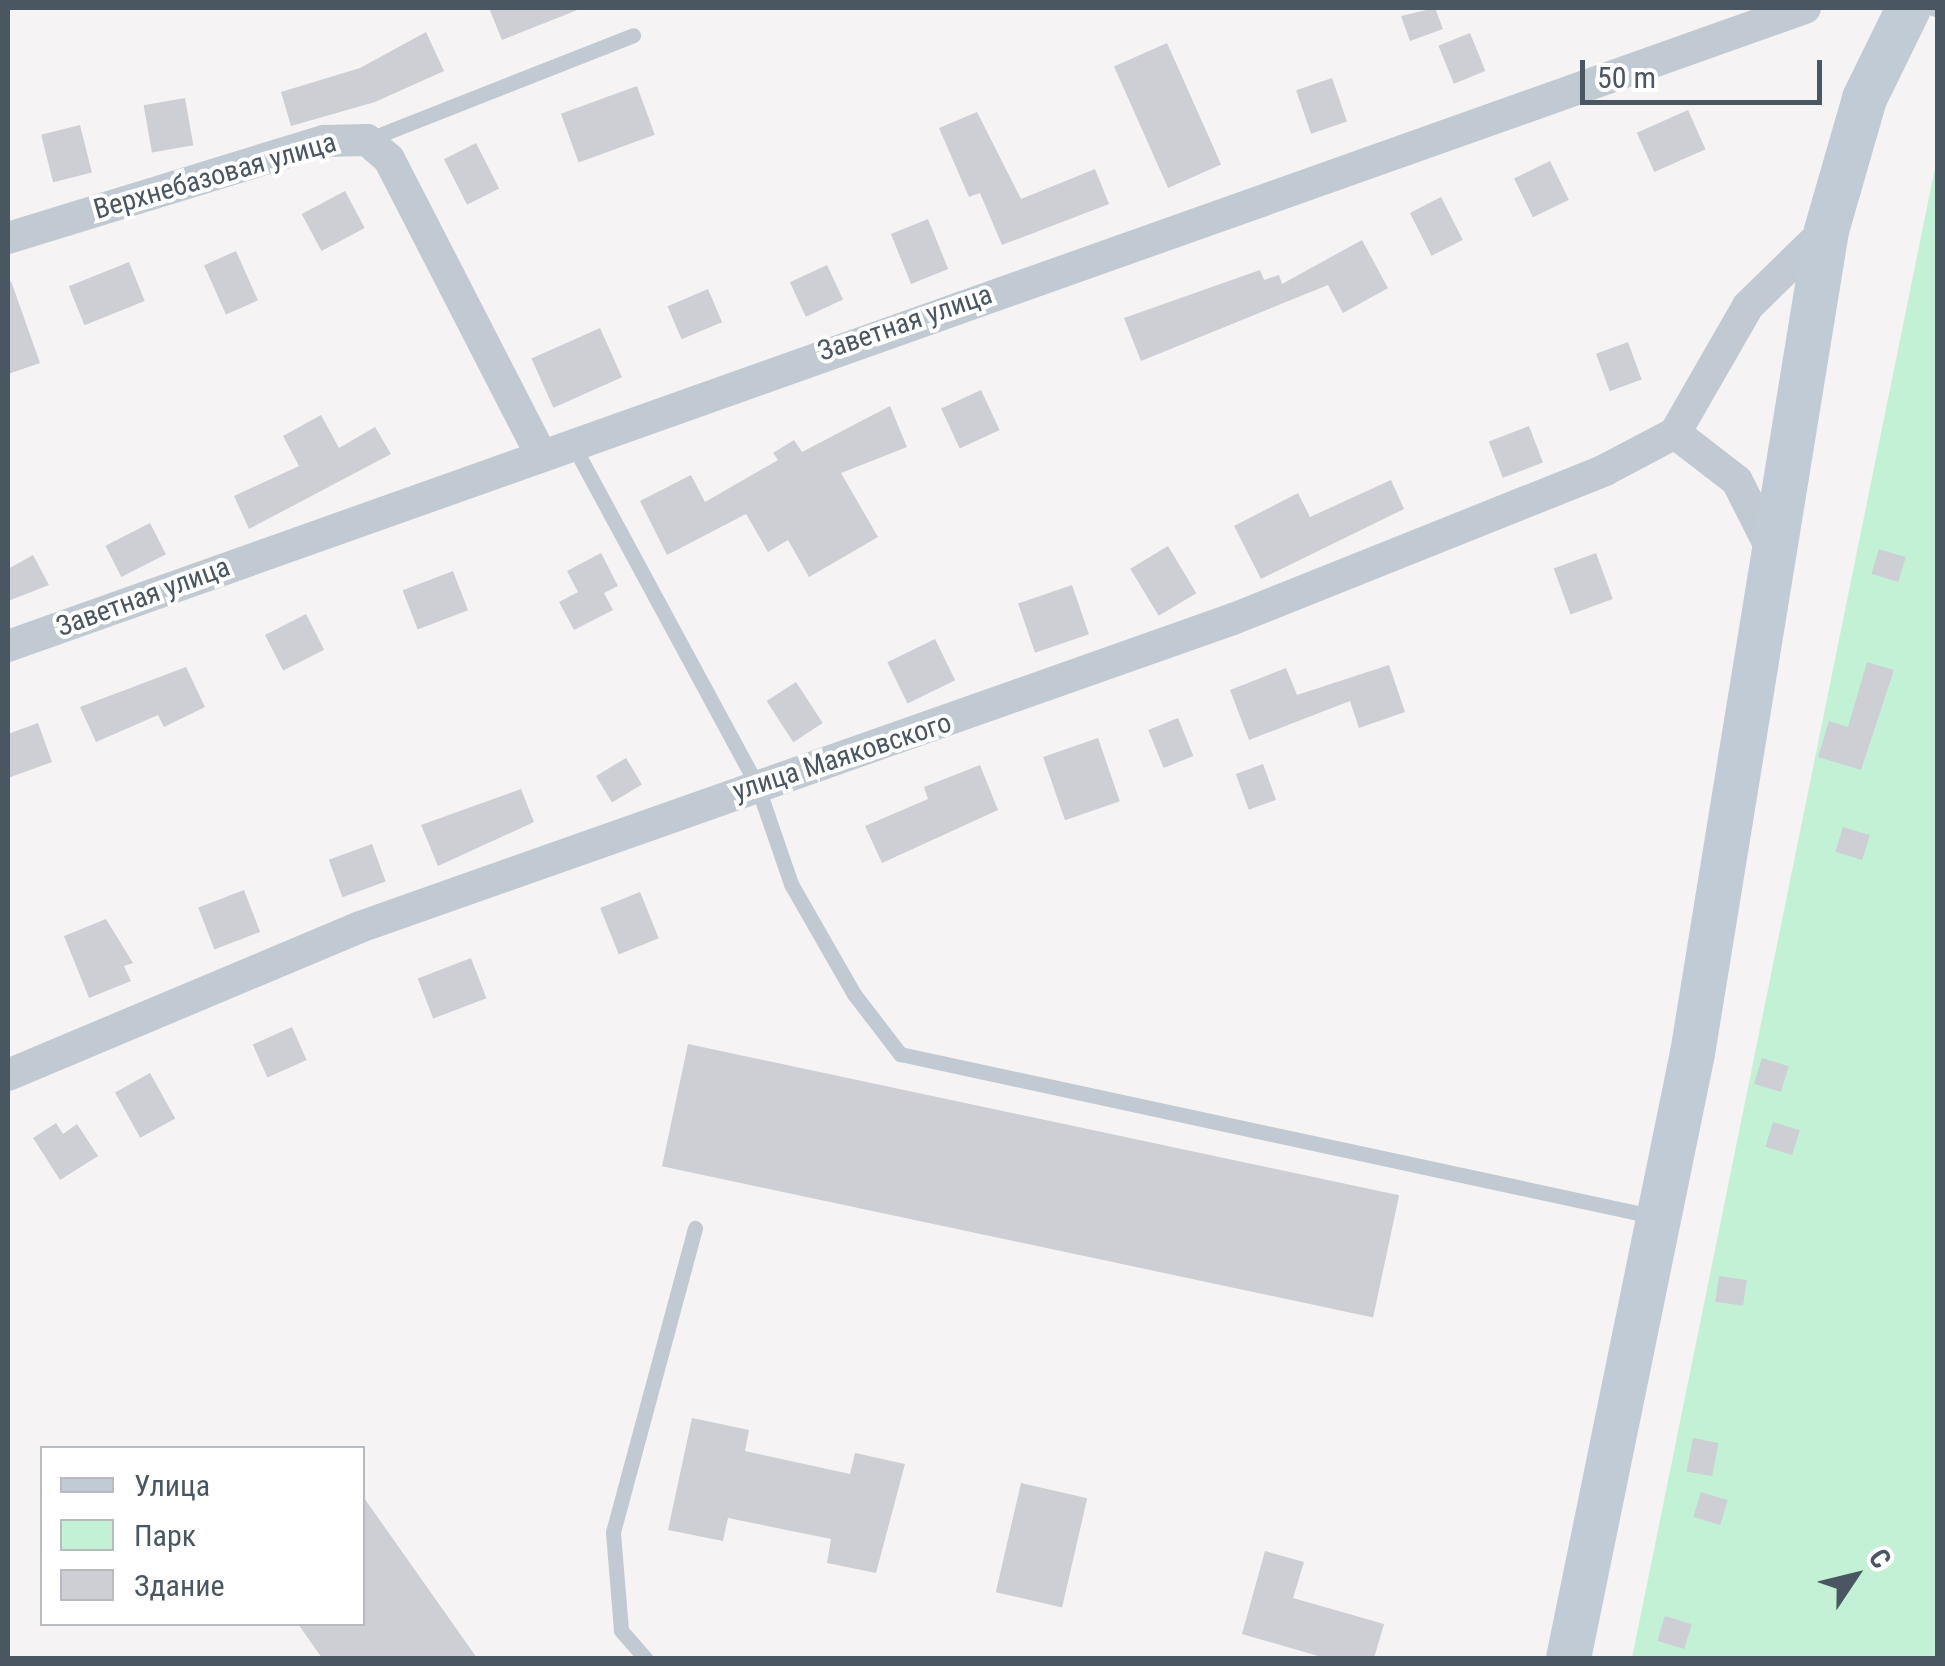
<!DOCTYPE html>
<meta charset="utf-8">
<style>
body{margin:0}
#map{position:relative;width:1945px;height:1666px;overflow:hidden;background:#f5f3f3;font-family:"Roboto Condensed",sans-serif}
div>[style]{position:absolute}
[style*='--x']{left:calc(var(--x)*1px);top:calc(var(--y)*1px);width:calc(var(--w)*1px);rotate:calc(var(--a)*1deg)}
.green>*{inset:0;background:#c3f1d5}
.building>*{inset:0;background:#cdcfd5;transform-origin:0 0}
.lane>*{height:15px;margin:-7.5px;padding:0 7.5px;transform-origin:7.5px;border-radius:7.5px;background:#c1cad2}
.street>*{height:32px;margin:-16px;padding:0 16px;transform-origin:16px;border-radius:16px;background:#c1cad2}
.secondary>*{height:45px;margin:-22.5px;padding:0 22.5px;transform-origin:22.5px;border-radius:22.5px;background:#c1cbd6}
span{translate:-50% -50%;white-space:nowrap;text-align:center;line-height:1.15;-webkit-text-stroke:8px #fff;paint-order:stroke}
.street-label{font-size:28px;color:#4a5661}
.frame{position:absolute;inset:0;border:10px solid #4a5661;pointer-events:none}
.legend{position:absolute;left:40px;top:1446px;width:325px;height:180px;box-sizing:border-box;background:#fff;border:2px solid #b7bbc0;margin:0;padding:12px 18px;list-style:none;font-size:30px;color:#4a5661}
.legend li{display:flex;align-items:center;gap:20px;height:50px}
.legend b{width:50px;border:2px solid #b7bbc0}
.north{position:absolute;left:1805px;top:1526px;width:100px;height:100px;-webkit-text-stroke:8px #fff;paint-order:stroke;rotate:55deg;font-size:28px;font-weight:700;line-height:40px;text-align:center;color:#4a5661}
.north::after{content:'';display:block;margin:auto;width:35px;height:45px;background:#4a5661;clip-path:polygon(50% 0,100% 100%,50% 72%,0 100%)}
.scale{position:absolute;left:1580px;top:60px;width:242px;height:45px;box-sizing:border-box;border:5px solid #4a5661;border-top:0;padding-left:12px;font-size:30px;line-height:35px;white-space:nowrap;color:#4a5661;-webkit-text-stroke:8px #fff;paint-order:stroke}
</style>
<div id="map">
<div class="green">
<i style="clip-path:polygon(1937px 158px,1937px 1658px,1632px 1658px)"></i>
</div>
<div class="building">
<i style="clip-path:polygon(489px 8px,579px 8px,580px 9px,502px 40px)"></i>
<i style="clip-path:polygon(1435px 8px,1443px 29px,1410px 41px,1401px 16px)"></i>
<i style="clip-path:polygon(426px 32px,444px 71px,375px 102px,291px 126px,281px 92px,360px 68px)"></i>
<i style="left:1470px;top:33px;width:41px;height:34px;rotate:68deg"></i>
<i style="left:1167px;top:43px;width:133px;height:58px;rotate:66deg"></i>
<i style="left:1332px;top:78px;width:46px;height:38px;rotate:71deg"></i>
<i style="left:637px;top:86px;width:52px;height:81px;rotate:70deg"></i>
<i style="left:185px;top:98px;width:48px;height:42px;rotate:80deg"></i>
<i style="left:1688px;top:110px;width:43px;height:56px;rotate:66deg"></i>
<i style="clip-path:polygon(977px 112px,1021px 199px,1095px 169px,1109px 204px,1002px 245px,980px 193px,969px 197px,939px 128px)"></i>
<i style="left:80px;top:125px;width:49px;height:40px;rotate:76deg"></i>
<i style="left:476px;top:143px;width:51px;height:36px;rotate:63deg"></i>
<i style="left:1550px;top:161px;width:43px;height:40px;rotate:64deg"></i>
<i style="left:345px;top:191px;width:42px;height:49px;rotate:62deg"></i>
<i style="left:1441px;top:197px;width:48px;height:35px;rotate:63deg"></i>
<i style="left:928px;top:219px;width:54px;height:40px;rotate:68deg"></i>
<i style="clip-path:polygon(1362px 240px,1388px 288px,1343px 313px,1328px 285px,1141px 361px,1124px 318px,1260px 270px,1264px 280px,1279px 275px,1282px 284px)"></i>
<i style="left:236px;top:251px;width:54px;height:35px;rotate:66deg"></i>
<i style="left:129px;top:262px;width:42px;height:65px;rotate:68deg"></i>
<i style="left:827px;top:265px;width:38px;height:41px;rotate:65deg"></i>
<i style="clip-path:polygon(11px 281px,40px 363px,8px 374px,8px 282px)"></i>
<i style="left:708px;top:289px;width:36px;height:44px;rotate:67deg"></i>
<i style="left:600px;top:328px;width:54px;height:75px;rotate:66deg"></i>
<i style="left:1628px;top:342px;width:40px;height:34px;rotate:70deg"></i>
<i style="left:981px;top:390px;width:44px;height:44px;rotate:65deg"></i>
<i style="clip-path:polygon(890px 406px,907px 447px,841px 473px,878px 537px,809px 577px,788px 540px,768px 552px,746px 514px,667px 555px,640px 501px,691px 475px,705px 502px,778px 460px,773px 453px,794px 440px,802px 452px)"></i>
<i style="clip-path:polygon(321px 415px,339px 448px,375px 427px,391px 454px,249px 529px,234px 496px,299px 466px,283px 436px)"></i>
<i style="left:1529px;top:426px;width:39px;height:43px;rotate:69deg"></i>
<i style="clip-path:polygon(1391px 480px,1404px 509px,1261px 579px,1234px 526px,1298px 493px,1310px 517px)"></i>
<i style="left:150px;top:523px;width:35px;height:50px;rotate:63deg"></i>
<i style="left:1168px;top:546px;width:55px;height:44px;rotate:59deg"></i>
<i style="left:1879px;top:549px;width:28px;height:26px;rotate:17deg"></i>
<i style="clip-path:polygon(601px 553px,618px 586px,604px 593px,613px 610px,574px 630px,559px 602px,578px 592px,567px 571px)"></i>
<i style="left:1596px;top:553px;width:49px;height:45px;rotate:70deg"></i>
<i style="clip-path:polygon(33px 555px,49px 585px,8px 601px,8px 569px)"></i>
<i style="left:453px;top:571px;width:42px;height:54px;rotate:69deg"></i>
<i style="left:1072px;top:585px;width:52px;height:57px;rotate:71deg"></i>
<i style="left:306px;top:614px;width:40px;height:46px;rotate:63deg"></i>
<i style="left:935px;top:639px;width:46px;height:53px;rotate:64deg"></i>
<i style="clip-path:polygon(1867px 662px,1894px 670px,1861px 770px,1818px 757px,1829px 721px,1848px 727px)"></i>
<i style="clip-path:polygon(1389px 665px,1405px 712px,1359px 728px,1350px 701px,1249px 740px,1230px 690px,1286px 668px,1297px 695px)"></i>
<i style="clip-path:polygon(186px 667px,205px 707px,164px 727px,158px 715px,96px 742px,80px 707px)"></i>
<i style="left:796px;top:682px;width:49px;height:35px;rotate:57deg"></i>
<i style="left:1178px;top:718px;width:41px;height:32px;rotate:68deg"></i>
<i style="clip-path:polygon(38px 723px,52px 762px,8px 778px,8px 734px)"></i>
<i style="left:1098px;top:738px;width:67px;height:58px;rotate:71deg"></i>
<i style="left:626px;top:758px;width:31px;height:35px;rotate:59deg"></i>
<i style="left:1263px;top:764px;width:38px;height:29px;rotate:70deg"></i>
<i style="clip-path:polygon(980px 765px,998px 810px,882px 863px,865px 826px,928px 799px,924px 787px)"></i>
<i style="clip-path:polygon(521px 789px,534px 822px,438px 866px,421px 825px)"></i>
<i style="left:1843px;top:827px;width:28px;height:26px;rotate:17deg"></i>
<i style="left:372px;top:844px;width:40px;height:46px;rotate:70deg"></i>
<i style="left:244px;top:890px;width:45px;height:49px;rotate:69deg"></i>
<i style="left:640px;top:892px;width:50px;height:43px;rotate:68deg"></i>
<i style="clip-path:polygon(106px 919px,133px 963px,124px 966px,131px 981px,89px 998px,64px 936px)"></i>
<i style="left:471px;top:958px;width:43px;height:57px;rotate:69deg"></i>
<i style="left:292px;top:1027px;width:36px;height:43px;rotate:66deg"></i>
<i style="left:688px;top:1044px;width:727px;height:125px;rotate:12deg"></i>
<i style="left:1762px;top:1058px;width:28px;height:27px;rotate:17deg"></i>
<i style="left:150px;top:1073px;width:52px;height:40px;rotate:61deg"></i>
<i style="left:1773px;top:1122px;width:28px;height:26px;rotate:17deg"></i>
<i style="clip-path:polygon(56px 1123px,63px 1134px,77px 1124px,98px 1156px,60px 1180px,33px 1138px)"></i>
<i style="left:1719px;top:1276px;width:28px;height:26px;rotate:8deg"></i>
<i style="clip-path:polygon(692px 1418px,749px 1430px,745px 1451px,850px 1474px,855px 1453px,905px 1464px,876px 1573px,827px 1563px,831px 1539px,728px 1518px,723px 1541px,668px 1530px)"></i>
<i style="left:1693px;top:1438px;width:26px;height:34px;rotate:11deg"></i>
<i style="left:1021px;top:1483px;width:68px;height:112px;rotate:13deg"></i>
<i style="left:1701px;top:1492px;width:28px;height:26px;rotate:17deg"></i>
<i style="clip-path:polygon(362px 1495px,477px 1658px,322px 1658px,298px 1624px,362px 1624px)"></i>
<i style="clip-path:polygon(1265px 1551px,1304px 1562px,1293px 1598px,1384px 1624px,1374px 1658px,1325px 1658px,1242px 1634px)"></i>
<i style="left:1665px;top:1616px;width:28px;height:26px;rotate:17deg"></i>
</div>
<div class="lane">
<i style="--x:1933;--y:8;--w:5;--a:22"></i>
<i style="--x:367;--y:140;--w:286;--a:-21.5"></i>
<i style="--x:572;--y:443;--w:389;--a:61.6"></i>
<i style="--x:757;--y:785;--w:105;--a:71"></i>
<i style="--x:791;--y:884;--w:127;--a:60.2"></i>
<i style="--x:854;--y:994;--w:76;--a:52.5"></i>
<i style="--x:900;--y:1054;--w:769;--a:12.16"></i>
<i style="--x:645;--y:1658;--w:37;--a:-131"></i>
<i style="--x:621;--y:1630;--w:98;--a:-94.7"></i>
<i style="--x:613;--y:1532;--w:315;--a:-74.9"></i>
</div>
<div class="street">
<i style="--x:8;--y:238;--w:331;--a:-17.1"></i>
<i style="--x:324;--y:141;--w:43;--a:-1.3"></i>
<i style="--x:367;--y:140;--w:29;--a:41"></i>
<i style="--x:389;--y:159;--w:328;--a:62.8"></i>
<i style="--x:1675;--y:433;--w:78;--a:37.7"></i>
<i style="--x:1737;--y:481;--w:84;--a:63.1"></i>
<i style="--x:8;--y:646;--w:1907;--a:-19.55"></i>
<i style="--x:8;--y:1075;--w:382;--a:-22.8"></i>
<i style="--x:360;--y:927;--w:926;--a:-19.43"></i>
<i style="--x:1233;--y:619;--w:401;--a:-21.8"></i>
<i style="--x:1605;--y:470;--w:79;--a:-27.9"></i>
<i style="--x:1675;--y:433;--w:146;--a:-60.1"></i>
<i style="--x:1748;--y:306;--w:109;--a:-44.3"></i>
</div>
<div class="secondary">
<i style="--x:1568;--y:1658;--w:618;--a:-78.42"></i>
<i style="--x:1692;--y:1053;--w:834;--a:-80.75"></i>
<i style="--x:1826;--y:230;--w:137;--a:-73.9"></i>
<i style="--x:1864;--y:98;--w:100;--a:-63.9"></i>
</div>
<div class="street-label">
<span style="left:215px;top:176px;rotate:-16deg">Верхнебазовая улица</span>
<span style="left:905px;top:323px;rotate:-19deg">Заветная улица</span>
<span style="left:143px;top:597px;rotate:-20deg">Заветная улица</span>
<span style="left:842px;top:757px;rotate:-18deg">улица Маяковского</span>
</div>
<div class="frame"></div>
<ul class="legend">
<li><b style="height:12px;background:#c1cbd6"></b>Улица</li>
<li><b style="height:28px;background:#c3f1d5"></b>Парк</li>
<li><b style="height:28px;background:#cdcfd5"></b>Здание</li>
</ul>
<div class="north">С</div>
<div class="scale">50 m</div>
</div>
